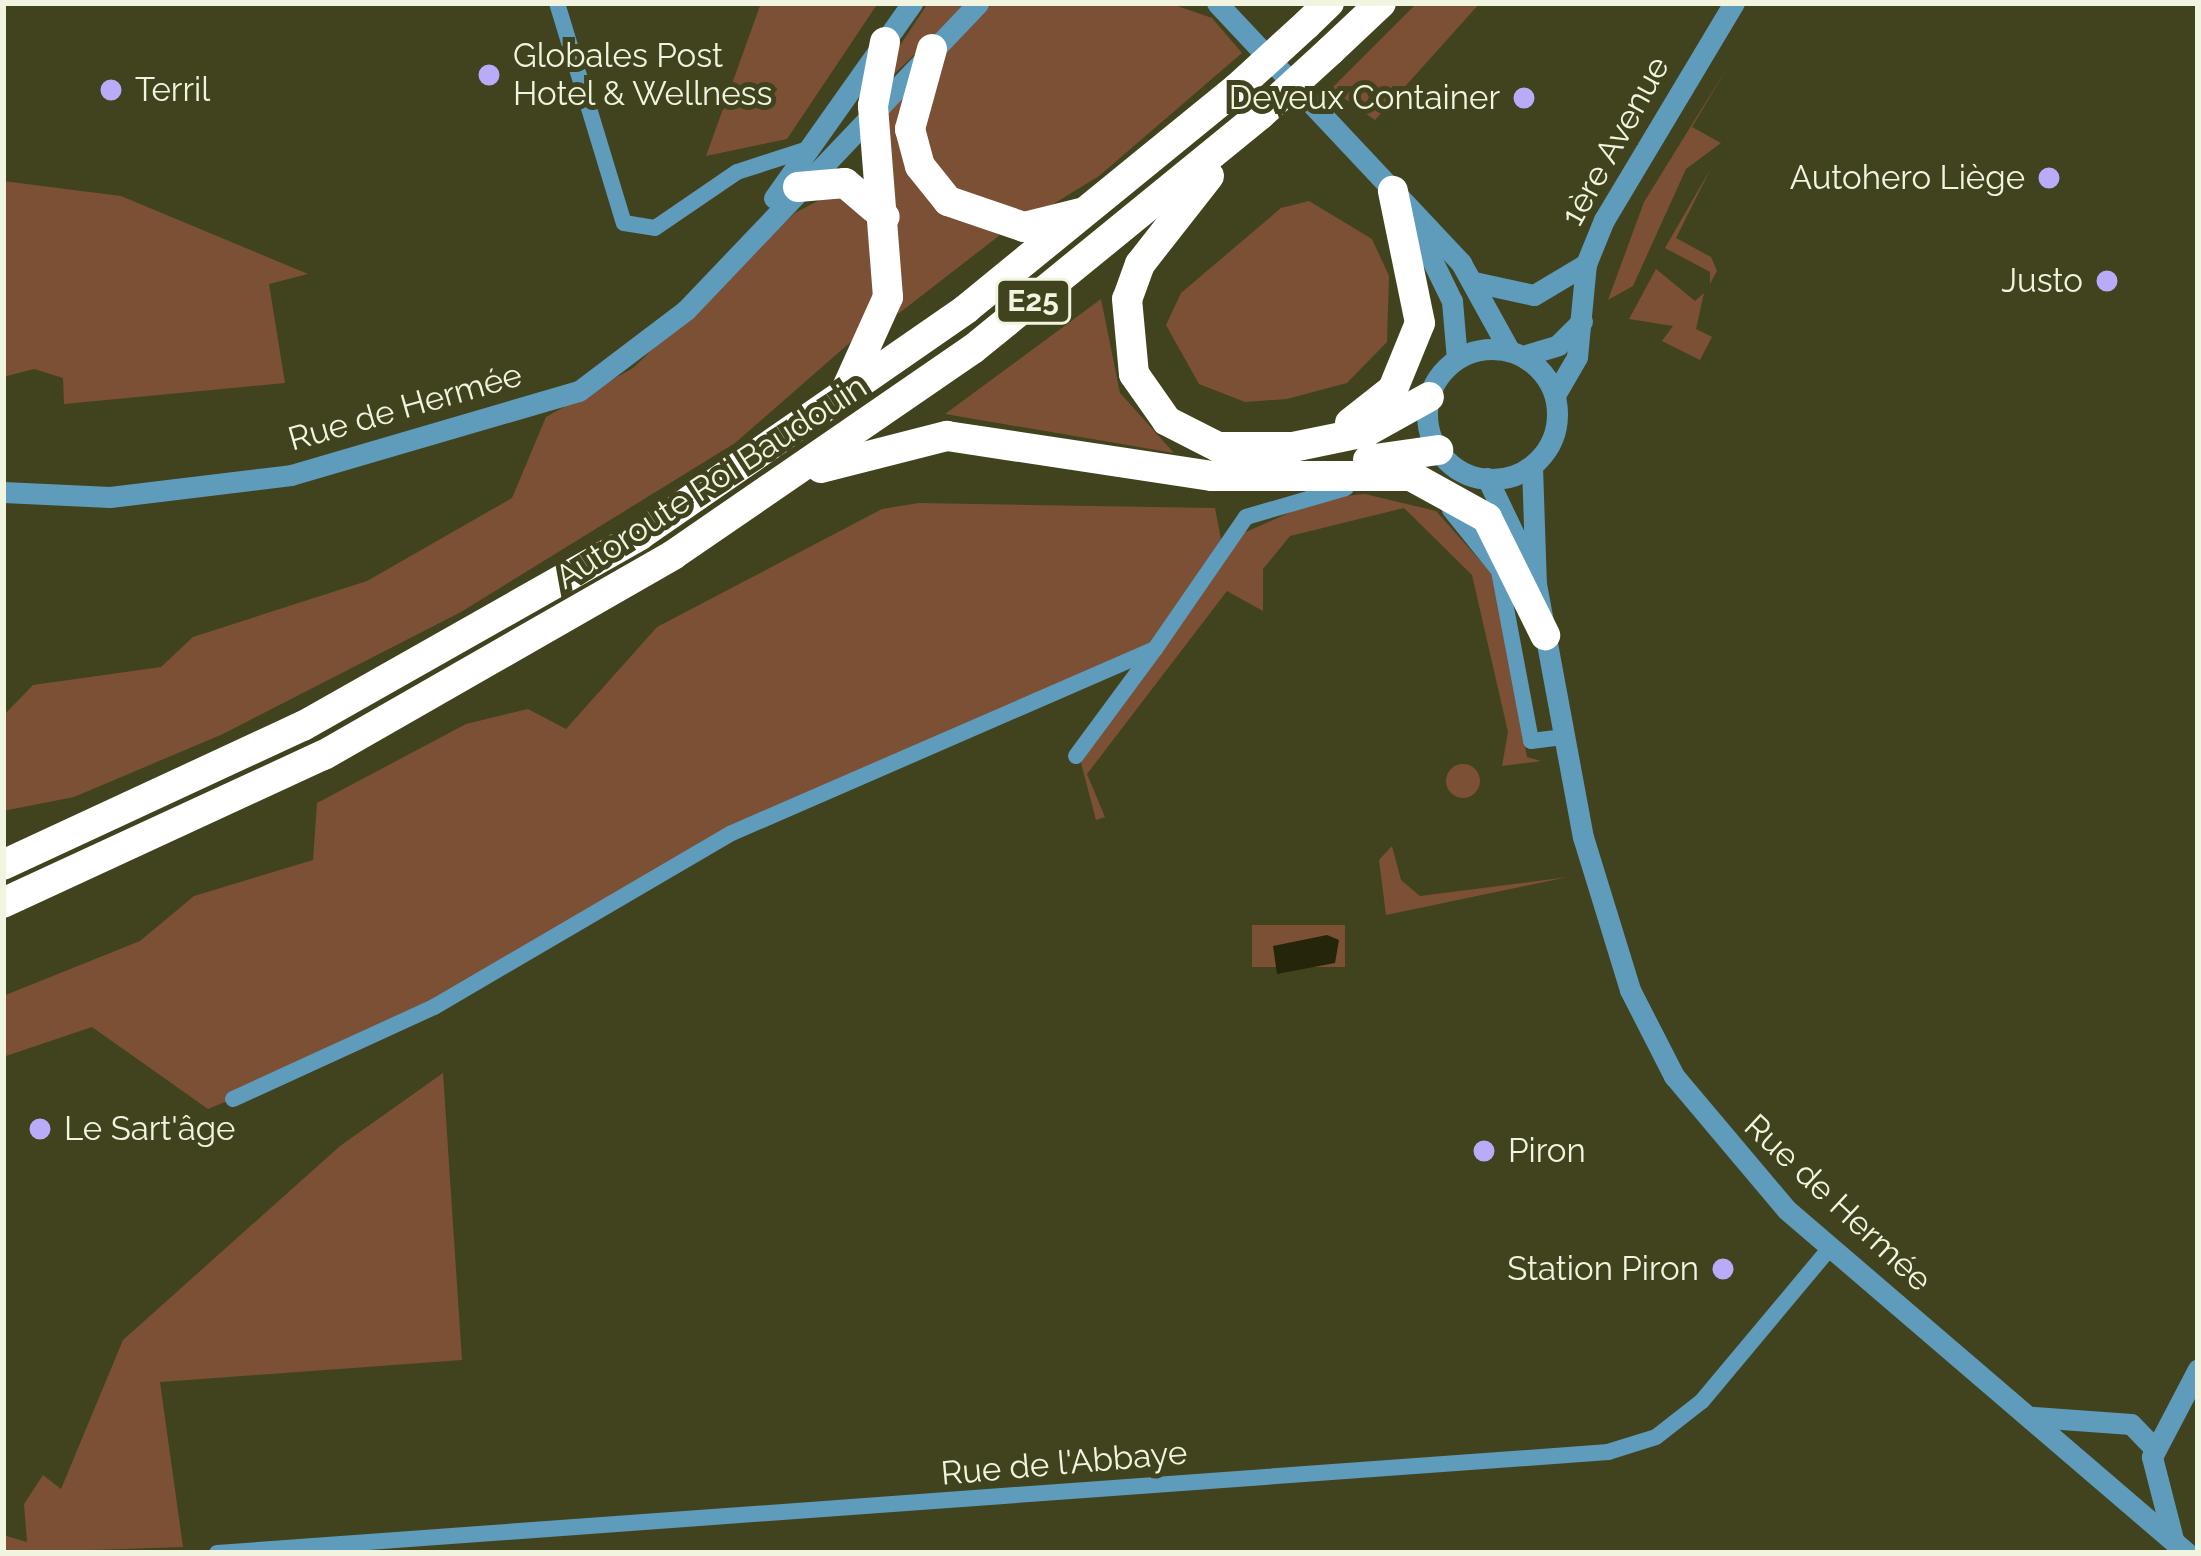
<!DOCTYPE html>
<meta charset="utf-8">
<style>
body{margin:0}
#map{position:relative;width:2201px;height:1556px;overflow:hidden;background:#41431e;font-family:Raleway,sans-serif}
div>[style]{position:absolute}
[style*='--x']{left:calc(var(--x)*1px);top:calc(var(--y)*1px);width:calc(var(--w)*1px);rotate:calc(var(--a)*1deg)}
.green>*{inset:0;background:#7b5035;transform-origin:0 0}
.round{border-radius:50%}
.water>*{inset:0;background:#242509}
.minor>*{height:16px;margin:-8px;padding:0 8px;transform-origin:8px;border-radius:8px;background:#5f9bba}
.tertiary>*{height:21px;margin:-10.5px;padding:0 10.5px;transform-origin:10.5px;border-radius:10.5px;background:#5f9bba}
.tertiary>.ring{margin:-10.5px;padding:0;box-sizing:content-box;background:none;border:21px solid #5f9bba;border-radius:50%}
.motorway>*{height:30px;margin:-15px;padding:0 15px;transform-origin:15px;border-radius:15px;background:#fff}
.motorway-bridge>*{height:30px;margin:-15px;padding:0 15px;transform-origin:15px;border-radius:15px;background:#fff}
.dots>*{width:33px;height:33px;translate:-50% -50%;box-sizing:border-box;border:6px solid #41431e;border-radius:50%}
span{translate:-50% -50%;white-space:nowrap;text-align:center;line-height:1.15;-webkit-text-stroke:10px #41431e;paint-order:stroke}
.shield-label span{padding:3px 9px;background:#41431e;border:3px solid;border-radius:9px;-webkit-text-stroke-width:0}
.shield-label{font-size:30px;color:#f1f4de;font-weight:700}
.poi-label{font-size:33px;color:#f1f4de}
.left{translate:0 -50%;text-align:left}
.right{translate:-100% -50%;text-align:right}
.street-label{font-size:33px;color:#f1f4de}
.frame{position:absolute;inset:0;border:6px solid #f1f4de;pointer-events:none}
</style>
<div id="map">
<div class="green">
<i style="clip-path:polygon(761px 3px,878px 3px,787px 139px,706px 156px)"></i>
<i style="clip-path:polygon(928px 3px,968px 3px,888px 80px,895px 53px)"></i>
<i style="clip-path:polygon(993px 3px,1169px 3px,1212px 18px,1242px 53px,1099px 176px,1029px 219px,972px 208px,921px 144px,939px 56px)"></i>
<i style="clip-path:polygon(1417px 3px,1480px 3px,1375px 120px,1331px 89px)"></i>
<i style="clip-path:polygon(1730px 63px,1692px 127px,1721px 143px,1686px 169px,1633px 286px,1608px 300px,1644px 202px)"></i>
<i style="clip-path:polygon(905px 83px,939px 208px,1000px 235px,898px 314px,880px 111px)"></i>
<i style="clip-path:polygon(1711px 168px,1676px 238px,1711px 257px,1717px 271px,1710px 284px,1710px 272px,1665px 248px)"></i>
<i style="clip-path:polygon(3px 181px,121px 196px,308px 274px,269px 284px,285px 383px,64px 404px,63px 378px,34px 369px,3px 377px)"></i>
<i style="clip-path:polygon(833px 193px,861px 206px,879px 263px,869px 326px,735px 443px,461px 612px,223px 734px,74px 797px,3px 811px,3px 716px,33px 685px,161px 667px,193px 637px,367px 581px,512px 498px,546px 417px,633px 368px,795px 213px)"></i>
<i style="clip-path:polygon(1309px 201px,1372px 239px,1389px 276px,1387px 342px,1347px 383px,1287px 399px,1245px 402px,1199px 384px,1166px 325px,1181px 293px,1281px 208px)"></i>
<i style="clip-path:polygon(1656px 269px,1695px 301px,1704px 293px,1696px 329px,1712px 337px,1700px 360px,1662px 341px,1673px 326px,1629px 319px)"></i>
<i style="clip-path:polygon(1101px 299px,1120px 393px,1174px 453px,945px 414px)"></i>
<i style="clip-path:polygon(1365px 494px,1436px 511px,1493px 575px,1527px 757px,1541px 761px,1502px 766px,1508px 732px,1472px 575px,1404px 508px,1290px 536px,1263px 569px,1263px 611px,1227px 591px,1087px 774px,1105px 817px,1096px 820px,1081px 763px,1241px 534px,1323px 498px)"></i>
<i style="clip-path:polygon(919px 503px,1215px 508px,1221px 539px,1193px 597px,1143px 650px,732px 833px,357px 1047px,208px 1109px,92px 1027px,3px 1057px,3px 996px,140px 941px,194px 896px,313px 860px,317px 803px,466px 724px,528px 709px,566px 729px,657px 627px,882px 509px)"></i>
<i class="round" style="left:1446px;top:764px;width:34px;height:34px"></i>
<i style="clip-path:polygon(1392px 846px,1401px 880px,1420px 896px,1568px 877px,1386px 915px,1379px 860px)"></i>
<i style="left:1345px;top:925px;width:42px;height:93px;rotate:90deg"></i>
<i style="clip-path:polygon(443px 1073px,462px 1360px,160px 1382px,183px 1547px,3px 1553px,3px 1535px,27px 1542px,24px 1504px,43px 1475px,61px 1489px,123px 1340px,340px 1146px)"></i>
</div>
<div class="water">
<i style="clip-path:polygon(1327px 935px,1339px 940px,1335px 963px,1277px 974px,1273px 946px)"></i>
</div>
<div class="minor">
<i style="--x:557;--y:3;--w:230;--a:73.1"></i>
<i style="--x:624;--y:223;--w:31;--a:9"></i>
<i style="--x:655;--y:228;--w:99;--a:-34.3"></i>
<i style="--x:737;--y:172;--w:71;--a:-17.9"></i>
<i style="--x:1450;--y:510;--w:78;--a:51.2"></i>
<i style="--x:1499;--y:571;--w:173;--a:79.3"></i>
<i style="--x:1531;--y:741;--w:32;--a:-7"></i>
<i style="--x:1076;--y:756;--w:133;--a:-53.6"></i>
<i style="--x:233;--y:1099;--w:221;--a:-24.6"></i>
<i style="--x:434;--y:1007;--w:345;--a:-30.3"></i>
<i style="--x:732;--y:833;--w:461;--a:-23.5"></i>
<i style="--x:1155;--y:649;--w:160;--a:-55.4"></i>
<i style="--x:1246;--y:517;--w:104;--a:-16.2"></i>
<i style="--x:217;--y:1553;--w:1395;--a:-4.15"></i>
<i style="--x:1608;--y:1452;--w:50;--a:-17.4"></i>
<i style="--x:1656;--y:1437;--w:58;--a:-38"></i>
<i style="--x:1702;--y:1401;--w:199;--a:-50.1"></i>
</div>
<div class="tertiary">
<i style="--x:1217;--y:3;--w:357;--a:46.8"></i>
<i style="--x:1461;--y:263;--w:99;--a:61.1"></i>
<i style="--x:774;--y:198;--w:239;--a:-54.7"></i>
<i style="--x:1416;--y:227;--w:82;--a:64.1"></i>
<i style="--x:1452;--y:301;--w:58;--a:85.1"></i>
<i style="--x:1474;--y:282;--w:61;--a:12.2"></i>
<i style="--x:1534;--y:295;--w:61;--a:-30.8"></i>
<i class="ring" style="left:1427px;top:349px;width:109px;height:109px"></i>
<i style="--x:1523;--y:356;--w:37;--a:-17"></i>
<i style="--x:1558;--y:345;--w:34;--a:-45"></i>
<i style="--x:1555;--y:395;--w:44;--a:-59.9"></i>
<i style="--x:1577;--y:357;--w:93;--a:-84.5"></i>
<i style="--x:1586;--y:264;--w:48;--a:-67.8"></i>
<i style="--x:1604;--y:220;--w:253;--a:-59.1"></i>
<i style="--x:1532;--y:466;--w:118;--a:88.1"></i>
<i style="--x:1536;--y:584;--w:257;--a:79.5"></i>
<i style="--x:1583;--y:837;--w:160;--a:72.9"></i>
<i style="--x:1630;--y:990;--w:97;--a:62.9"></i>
<i style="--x:1674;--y:1076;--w:175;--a:49.9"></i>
<i style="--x:1787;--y:1210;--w:527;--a:40.61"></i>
<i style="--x:1487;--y:478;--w:104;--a:64.4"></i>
<i style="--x:3;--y:492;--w:107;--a:2.7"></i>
<i style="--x:110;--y:497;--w:182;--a:-6.9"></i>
<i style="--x:291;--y:475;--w:300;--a:-16.3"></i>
<i style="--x:579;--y:391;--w:134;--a:-37.1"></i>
<i style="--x:686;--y:310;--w:424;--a:-46.4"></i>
<i style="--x:2034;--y:1417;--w:97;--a:4.1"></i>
<i style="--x:2131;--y:1424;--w:32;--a:46"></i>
<i style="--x:2173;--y:1539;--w:85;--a:-104.4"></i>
<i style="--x:2152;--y:1457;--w:99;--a:-62.4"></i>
</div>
<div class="motorway">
<i style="--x:1306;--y:25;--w:32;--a:-44"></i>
<i style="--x:932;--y:49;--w:83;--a:105.4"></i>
<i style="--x:910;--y:129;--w:38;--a:75"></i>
<i style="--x:920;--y:166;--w:45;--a:51.3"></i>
<i style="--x:948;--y:201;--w:80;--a:18.9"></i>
<i style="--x:1024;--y:227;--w:58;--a:-14"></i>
<i style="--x:1330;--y:51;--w:70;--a:-43.3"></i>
<i style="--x:1209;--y:176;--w:112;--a:128.1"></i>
<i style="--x:1140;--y:264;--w:37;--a:110"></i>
<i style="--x:1127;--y:299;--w:75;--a:84.7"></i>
<i style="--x:1134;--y:374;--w:57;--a:54.9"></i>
<i style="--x:1167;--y:421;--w:57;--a:27"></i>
<i style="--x:1218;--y:447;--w:75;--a:0"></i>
<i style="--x:1293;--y:447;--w:75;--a:-11.6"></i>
<i style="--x:1366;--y:432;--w:72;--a:-29.1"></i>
<i style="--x:798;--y:187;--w:47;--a:-4.9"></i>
<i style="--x:845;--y:183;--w:52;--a:40.4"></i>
<i style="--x:846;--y:390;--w:102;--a:-65.7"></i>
<i style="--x:888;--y:297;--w:192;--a:-94.5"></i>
<i style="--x:873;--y:106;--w:65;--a:-79.4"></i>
<i style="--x:1350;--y:423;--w:55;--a:-38.3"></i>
<i style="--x:1393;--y:389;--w:71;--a:-67.8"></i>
<i style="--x:1420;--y:323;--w:135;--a:-101.6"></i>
<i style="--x:1368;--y:460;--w:71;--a:-8.1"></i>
<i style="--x:821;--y:468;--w:130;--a:-14.3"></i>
<i style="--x:947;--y:436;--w:267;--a:8.6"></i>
<i style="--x:1211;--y:476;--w:200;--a:0"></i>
<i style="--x:1411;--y:476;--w:87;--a:28.9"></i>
<i style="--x:1487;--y:518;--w:131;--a:63.6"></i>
<i style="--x:3;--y:865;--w:331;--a:-24.9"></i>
<i style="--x:303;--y:726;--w:387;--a:-29.5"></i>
<i style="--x:640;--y:535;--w:397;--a:-34.7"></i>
<i style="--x:966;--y:309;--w:350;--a:-39.2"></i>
<i style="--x:3;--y:903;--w:353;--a:-24.8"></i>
<i style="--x:324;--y:755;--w:402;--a:-29.8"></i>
<i style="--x:673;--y:555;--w:364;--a:-34.5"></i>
<i style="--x:973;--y:349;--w:370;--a:-39.2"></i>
</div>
<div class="motorway-bridge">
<i style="--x:1237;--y:88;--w:93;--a:-42.4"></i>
<i style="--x:1260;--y:115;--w:95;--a:-42.4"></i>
</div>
<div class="dots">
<i style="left:489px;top:75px;background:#b9abf7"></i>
<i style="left:111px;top:90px;background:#b9abf7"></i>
<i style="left:1524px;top:98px;background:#b9abf7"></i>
<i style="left:2049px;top:178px;background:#b9abf7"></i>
<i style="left:2107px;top:281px;background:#b9abf7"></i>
<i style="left:40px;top:1129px;background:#b9abf7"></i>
<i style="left:1484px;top:1151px;background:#b9abf7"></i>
<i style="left:1723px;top:1269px;background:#b9abf7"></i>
</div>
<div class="shield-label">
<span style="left:1033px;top:301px">E25</span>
</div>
<div class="poi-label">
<span class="left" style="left:513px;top:75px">Globales Post<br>Hotel &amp; Wellness</span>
<span class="left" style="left:135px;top:90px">Terril</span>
<span class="right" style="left:1500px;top:98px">Deveux Container</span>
<span class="right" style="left:2025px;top:178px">Autohero Liège</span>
<span class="right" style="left:2083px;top:281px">Justo</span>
<span class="left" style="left:64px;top:1129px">Le Sart'âge</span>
<span class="left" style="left:1508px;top:1151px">Piron</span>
<span class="right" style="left:1699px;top:1269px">Station Piron</span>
</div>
<div class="street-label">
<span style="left:1615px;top:141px;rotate:-61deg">1ère Avenue</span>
<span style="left:405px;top:407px;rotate:-16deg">Rue de Hermée</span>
<span style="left:711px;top:482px;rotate:-33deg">Autoroute Roi Baudouin</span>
<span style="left:1838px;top:1203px;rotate:43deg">Rue de Hermée</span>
<span style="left:1064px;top:1463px;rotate:-5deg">Rue de l'Abbaye</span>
</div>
<div class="frame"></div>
</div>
